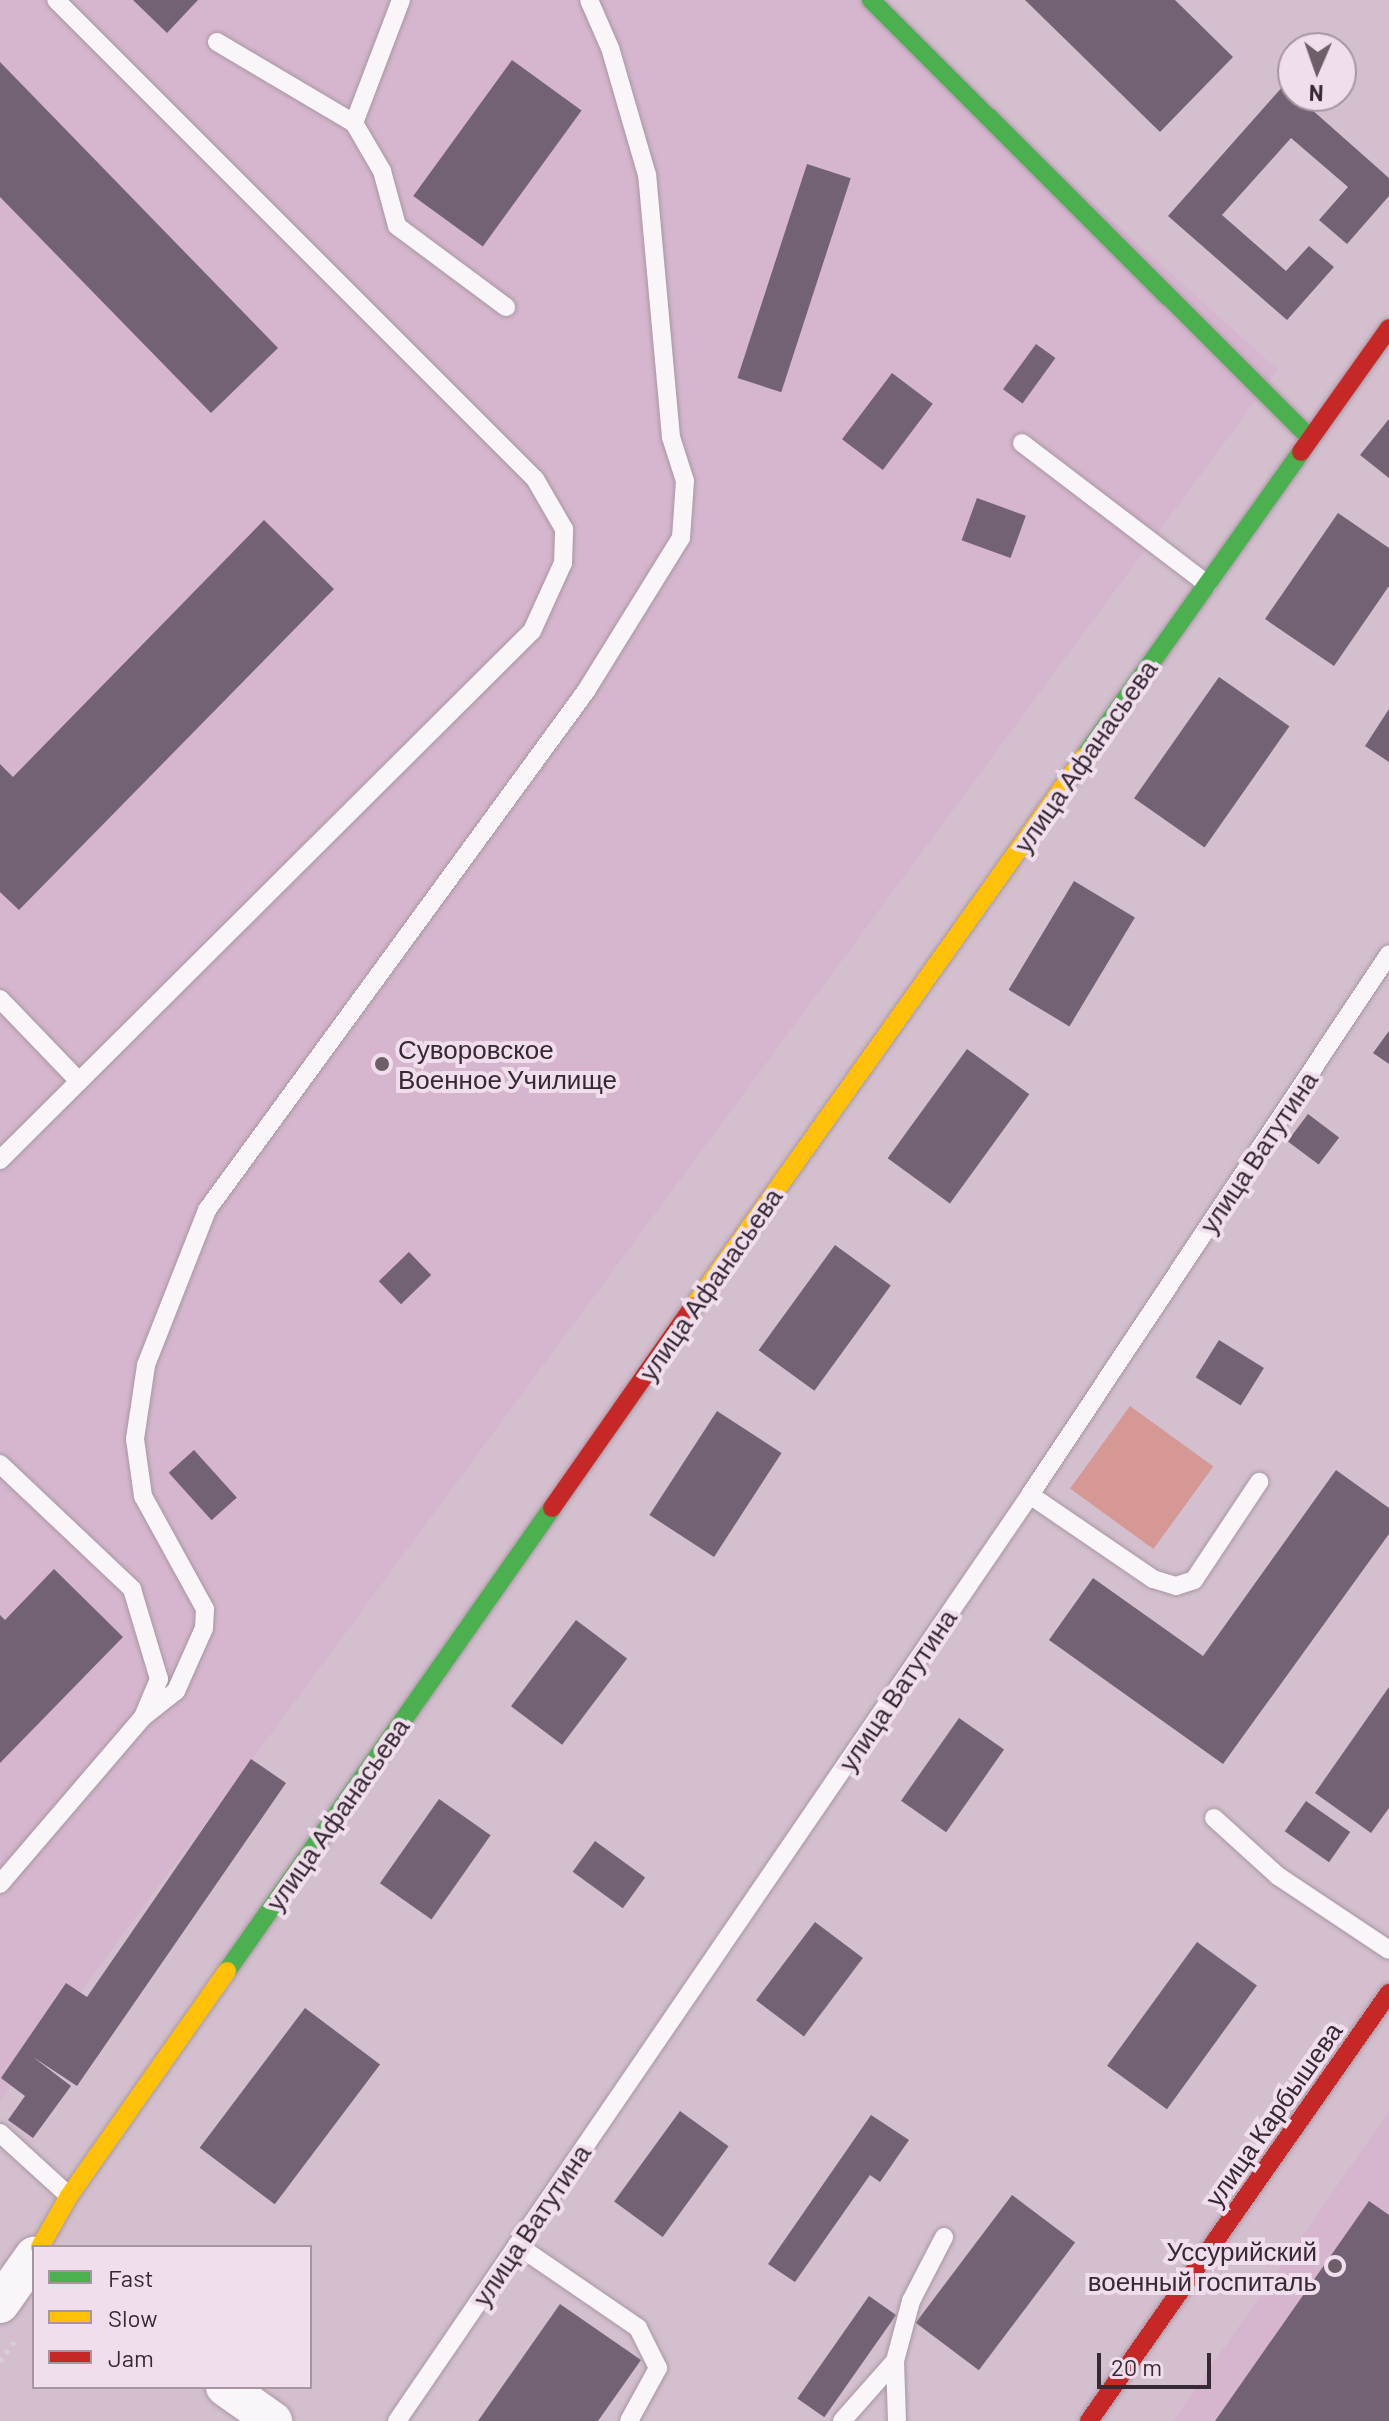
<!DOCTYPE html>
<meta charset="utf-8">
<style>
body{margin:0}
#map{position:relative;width:1389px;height:2421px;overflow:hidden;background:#d4bfcf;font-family:Barlow,sans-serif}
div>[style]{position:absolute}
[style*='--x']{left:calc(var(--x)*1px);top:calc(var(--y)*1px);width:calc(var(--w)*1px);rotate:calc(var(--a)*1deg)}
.built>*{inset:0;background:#d6b6ce}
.green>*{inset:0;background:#d59894;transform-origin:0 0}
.building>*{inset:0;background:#736273;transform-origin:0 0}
.path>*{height:5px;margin-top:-2.5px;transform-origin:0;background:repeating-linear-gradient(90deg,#d6cfd4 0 4px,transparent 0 10px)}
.roads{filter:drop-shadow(0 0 2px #a797a3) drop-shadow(0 0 2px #a797a3)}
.lane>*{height:18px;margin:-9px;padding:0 9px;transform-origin:9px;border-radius:9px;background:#f9f5f8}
.street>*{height:38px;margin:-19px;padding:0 19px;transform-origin:19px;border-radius:19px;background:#f9f5f8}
.fast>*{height:18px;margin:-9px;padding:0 9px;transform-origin:9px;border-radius:9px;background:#4caf50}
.slow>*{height:18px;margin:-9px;padding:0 9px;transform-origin:9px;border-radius:9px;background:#ffc107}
.jam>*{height:18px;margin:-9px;padding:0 9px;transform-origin:9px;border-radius:9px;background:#c62828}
.dots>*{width:22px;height:22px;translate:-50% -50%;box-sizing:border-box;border:4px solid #f1deec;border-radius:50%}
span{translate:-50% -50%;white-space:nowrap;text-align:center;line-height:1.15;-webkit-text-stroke:8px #f1deec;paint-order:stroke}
.street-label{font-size:26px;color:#372934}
.poi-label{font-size:26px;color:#372934}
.left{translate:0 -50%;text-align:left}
.right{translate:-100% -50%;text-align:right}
.legend{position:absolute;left:32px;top:2245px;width:280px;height:144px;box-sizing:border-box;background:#f1deec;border:2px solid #a796a2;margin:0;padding:10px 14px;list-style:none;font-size:24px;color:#372934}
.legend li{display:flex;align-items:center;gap:16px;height:40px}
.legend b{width:40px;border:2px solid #a796a2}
.north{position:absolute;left:1277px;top:32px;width:80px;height:80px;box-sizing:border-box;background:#f1deec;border:2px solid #a796a2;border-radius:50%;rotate:182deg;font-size:22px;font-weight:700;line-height:32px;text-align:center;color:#372934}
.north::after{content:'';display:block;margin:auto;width:28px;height:36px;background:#6e5e6a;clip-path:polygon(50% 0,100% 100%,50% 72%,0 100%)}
.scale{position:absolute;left:1097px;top:2353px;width:114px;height:36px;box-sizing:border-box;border:4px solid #372934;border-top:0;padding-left:10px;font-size:24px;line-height:28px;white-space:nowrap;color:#372934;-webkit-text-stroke:6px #f1deec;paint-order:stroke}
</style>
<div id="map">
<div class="built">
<i style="clip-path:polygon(0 0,868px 0,1278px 370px,0 2101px)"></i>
<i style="clip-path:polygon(1389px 2111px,1389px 2421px,1173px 2421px)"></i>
</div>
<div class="green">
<i style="left:1130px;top:1406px;width:103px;height:102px;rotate:36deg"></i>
</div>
<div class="building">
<i style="clip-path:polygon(133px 0,198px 0,167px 33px)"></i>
<i style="clip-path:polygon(1025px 0,1175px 0,1233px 57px,1160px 132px)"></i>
<i style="left:512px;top:60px;width:86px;height:168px;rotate:36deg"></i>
<i style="clip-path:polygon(0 62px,278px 348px,211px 413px,0 197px)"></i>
<i style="clip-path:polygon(1284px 85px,1389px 178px,1389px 196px,1347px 244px,1319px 220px,1348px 187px,1291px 138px,1222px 215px,1286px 271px,1309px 246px,1334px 267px,1287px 320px,1168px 216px)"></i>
<i style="left:807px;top:164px;width:46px;height:225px;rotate:18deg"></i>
<i style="left:1036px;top:344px;width:24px;height:56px;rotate:36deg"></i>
<i style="left:892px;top:373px;width:51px;height:83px;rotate:37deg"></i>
<i style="clip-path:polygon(1389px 419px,1389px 478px,1360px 455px)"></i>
<i style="left:977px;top:498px;width:52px;height:45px;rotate:20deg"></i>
<i style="clip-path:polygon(1338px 513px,1389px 548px,1389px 586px,1334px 666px,1265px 619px)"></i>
<i style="clip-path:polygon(264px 520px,334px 589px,19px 910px,0 892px,0 764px,13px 777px)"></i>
<i style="left:1219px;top:677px;width:86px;height:148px;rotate:35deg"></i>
<i style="clip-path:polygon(1389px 709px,1389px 762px,1365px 746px)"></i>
<i style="left:1074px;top:881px;width:71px;height:127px;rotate:31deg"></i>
<i style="clip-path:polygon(1389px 1031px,1389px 1064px,1373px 1053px)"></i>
<i style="left:967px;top:1049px;width:77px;height:135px;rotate:36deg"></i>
<i style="left:1308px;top:1114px;width:39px;height:34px;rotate:37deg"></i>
<i style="left:835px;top:1245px;width:69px;height:130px;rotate:36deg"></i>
<i style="left:409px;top:1252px;width:32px;height:42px;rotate:46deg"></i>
<i style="left:1219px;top:1340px;width:53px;height:44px;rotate:32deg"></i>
<i style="left:717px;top:1411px;width:77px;height:124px;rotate:33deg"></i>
<i style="left:194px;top:1450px;width:64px;height:34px;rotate:48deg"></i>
<i style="clip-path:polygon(1336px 1470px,1389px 1508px,1389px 1534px,1223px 1764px,1049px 1640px,1093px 1578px,1203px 1656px)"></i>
<i style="clip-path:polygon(54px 1569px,123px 1637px,0 1763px,0 1615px,5px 1620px)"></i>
<i style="left:576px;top:1620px;width:64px;height:108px;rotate:37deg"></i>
<i style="clip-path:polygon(1389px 1687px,1389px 1808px,1371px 1833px,1315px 1793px)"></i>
<i style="left:959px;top:1718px;width:55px;height:101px;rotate:35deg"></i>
<i style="clip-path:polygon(251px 1759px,286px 1783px,77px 2086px,33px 2057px,71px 2086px,33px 2138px,8px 2120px,25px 2096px,1px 2078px,66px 1983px,87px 1997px)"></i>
<i style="left:439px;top:1799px;width:63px;height:103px;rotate:35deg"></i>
<i style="left:1306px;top:1801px;width:54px;height:37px;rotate:35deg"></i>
<i style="left:595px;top:1841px;width:62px;height:38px;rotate:36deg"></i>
<i style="left:815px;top:1922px;width:60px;height:98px;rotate:37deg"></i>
<i style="left:1197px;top:1942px;width:74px;height:153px;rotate:36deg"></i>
<i style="left:305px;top:2008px;width:94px;height:175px;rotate:37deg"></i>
<i style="left:680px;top:2111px;width:60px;height:112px;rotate:36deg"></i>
<i style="clip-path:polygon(871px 2115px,909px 2140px,880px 2182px,870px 2175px,795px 2282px,768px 2264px)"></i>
<i style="left:1012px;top:2195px;width:79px;height:160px;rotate:37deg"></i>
<i style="clip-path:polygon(1369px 2201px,1389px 2215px,1389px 2421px,1215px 2421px)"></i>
<i style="left:869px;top:2296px;width:33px;height:125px;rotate:35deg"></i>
<i style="clip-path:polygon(560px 2304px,641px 2360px,598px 2421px,478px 2421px)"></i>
</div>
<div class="path">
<i style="--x:0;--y:2361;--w:27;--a:-54"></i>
</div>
<div class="roads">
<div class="lane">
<i style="--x:217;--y:42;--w:159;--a:30.6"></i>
<i style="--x:354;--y:123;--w:132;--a:-69.1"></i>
<i style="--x:354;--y:123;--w:56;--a:59.7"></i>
<i style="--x:382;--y:171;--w:57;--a:74.7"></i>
<i style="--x:397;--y:226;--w:136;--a:36.6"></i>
<i style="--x:1022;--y:443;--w:233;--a:37.3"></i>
<i style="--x:0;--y:999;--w:114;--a:46.1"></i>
<i style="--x:0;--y:1160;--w:750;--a:-44.84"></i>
<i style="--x:532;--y:631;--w:75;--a:-65.5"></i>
<i style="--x:563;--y:563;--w:34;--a:-88"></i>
<i style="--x:564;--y:529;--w:58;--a:-120.1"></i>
<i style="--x:535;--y:479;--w:677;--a:-135"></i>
<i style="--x:0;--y:1464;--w:182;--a:43.4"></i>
<i style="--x:132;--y:1589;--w:94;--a:73.3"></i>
<i style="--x:159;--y:1679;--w:41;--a:112.8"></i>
<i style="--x:143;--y:1717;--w:220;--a:130.6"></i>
<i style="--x:1030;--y:1495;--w:149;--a:34.3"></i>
<i style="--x:1153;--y:1579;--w:24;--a:17"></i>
<i style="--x:1176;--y:1586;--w:19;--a:-18"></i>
<i style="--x:1194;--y:1580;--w:118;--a:-56.4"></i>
<i style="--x:143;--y:1717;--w:42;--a:-38.2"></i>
<i style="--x:176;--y:1691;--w:69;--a:-66"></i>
<i style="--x:204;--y:1628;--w:19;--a:-87"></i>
<i style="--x:205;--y:1609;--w:129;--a:-118.8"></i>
<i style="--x:143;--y:1496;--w:58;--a:-98"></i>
<i style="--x:135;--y:1439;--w:75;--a:-81.5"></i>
<i style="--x:146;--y:1365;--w:167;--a:-68.5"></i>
<i style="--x:207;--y:1210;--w:643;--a:-53.86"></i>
<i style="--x:586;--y:691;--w:180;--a:-58.2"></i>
<i style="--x:681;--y:538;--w:57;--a:-86"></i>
<i style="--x:685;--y:481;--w:46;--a:-107.7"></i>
<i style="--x:671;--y:437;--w:263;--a:-95.2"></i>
<i style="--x:647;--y:175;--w:132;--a:-106.2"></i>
<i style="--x:610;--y:48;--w:52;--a:-113.6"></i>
<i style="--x:1214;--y:1818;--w:86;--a:42.2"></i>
<i style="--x:1278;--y:1876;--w:133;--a:33.7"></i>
<i style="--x:0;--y:2133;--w:93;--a:42.4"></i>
<i style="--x:517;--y:2245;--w:147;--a:34.4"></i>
<i style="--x:638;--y:2328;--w:45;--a:63.4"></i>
<i style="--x:658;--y:2368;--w:60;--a:118.7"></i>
<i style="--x:397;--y:2421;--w:1122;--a:-55.64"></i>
<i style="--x:1030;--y:1495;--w:649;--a:-56.43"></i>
<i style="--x:842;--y:2421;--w:80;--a:-48.5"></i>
<i style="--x:897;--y:2421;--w:60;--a:-91.9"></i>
<i style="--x:895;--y:2361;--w:62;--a:-75.1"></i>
<i style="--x:911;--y:2301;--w:72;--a:-62.7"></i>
</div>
<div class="street">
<i style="--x:0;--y:2304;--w:59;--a:-54.7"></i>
<i style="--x:225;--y:2387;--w:59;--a:35.3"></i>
</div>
<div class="fast">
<i style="--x:871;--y:0;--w:620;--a:44.93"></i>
<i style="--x:1085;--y:756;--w:373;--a:-54.6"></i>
<i style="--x:227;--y:1971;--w:566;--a:-54.93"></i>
</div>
<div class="slow">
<i style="--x:693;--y:1307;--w:676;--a:-54.57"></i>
<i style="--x:40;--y:2247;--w:59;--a:-60.4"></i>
<i style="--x:69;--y:2196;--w:275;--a:-54.9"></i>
</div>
<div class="jam">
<i style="--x:1301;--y:452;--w:152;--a:-54.6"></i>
<i style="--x:552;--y:1508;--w:246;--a:-55"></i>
<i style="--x:1089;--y:2421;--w:523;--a:-54.97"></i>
</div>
</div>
<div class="dots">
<i style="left:382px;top:1064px;background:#6e5e6a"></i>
<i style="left:1335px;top:2266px;background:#6e5e6a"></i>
</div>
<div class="street-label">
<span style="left:1085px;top:756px;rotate:-55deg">улица Афанасьева</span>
<span style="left:1258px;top:1152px;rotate:-56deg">улица Ватутина</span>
<span style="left:710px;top:1284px;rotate:-55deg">улица Афанасьева</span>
<span style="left:897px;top:1690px;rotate:-56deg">улица Ватутина</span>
<span style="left:337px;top:1814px;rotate:-55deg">улица Афанасьева</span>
<span style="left:1273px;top:2114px;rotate:-55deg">улица Карбышева</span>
<span style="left:531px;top:2225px;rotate:-56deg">улица Ватутина</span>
</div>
<div class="poi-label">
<span class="left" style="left:398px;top:1064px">Суворовское<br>Военное Училище</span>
<span class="right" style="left:1317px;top:2266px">Уссурийский<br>военный госпиталь</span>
</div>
<ul class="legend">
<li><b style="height:10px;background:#4caf50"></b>Fast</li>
<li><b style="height:10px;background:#ffc107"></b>Slow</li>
<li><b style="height:10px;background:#c62828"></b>Jam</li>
</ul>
<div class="north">N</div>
<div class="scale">20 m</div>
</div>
